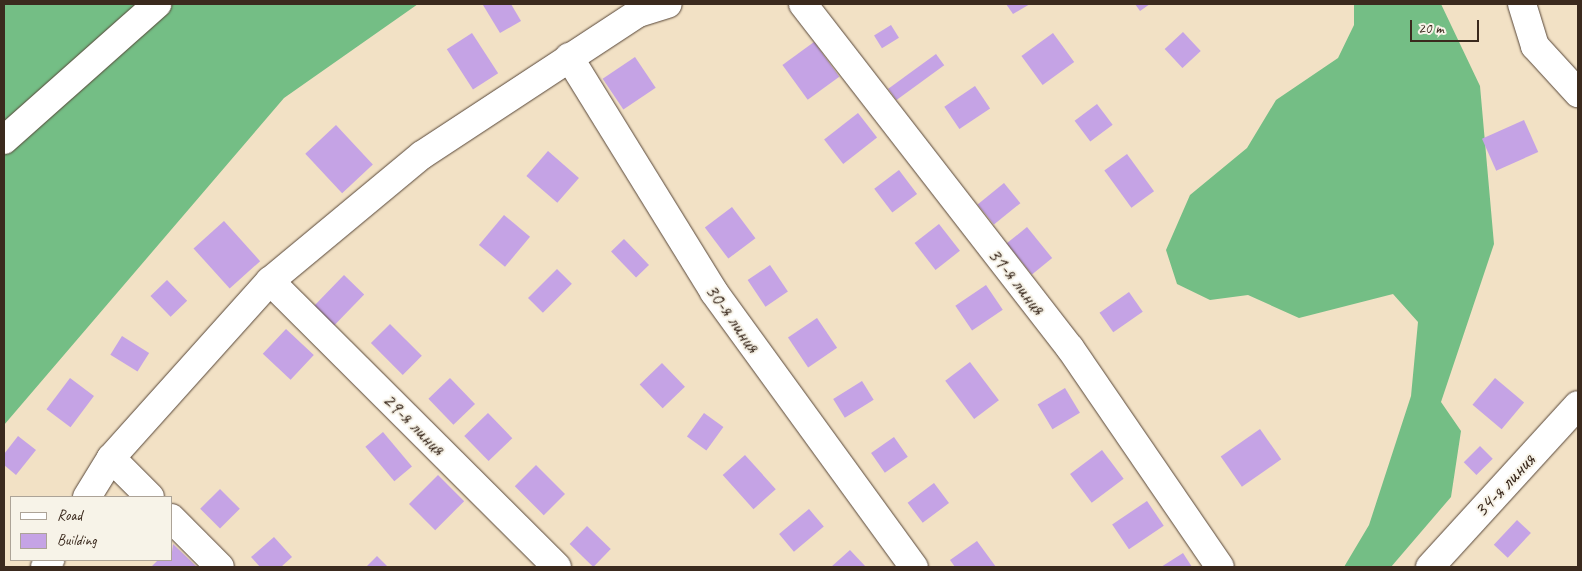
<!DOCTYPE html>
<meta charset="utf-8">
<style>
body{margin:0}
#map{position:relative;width:1582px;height:571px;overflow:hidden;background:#f2e1c5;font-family:Caveat,sans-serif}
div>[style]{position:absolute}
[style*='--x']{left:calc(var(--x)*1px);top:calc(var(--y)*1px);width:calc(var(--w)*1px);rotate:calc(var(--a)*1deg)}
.forest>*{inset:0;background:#74be85}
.building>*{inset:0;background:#c5a3e5;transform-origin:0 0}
.roads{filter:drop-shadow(0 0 1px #564537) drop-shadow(0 0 1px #564537)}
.minor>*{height:28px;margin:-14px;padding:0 14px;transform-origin:14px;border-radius:14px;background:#fff}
span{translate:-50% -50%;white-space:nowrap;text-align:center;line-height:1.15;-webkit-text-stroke:4px #f7f3e8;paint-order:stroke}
.street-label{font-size:21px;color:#3b2a1e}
.frame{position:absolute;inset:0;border:5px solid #3b2a1e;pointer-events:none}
.legend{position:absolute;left:10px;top:496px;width:162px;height:65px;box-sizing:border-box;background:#f7f3e8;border:1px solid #aca397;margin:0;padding:6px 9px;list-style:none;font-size:15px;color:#3b2a1e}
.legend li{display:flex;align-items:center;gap:10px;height:25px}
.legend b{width:25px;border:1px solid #aca397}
.scale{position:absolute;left:1410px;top:20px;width:69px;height:22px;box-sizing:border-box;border:2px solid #3b2a1e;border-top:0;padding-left:6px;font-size:15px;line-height:18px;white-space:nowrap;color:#3b2a1e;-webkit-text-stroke:4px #f7f3e8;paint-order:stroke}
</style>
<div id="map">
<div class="forest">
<i style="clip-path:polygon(4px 4px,418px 4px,284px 98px,4px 425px)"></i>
<i style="clip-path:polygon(1354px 4px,1441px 4px,1480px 86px,1494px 244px,1441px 402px,1461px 431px,1451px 497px,1391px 567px,1344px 567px,1369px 525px,1411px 396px,1418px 322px,1393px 294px,1299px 318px,1248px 295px,1210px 300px,1177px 284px,1166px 250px,1190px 195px,1247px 148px,1276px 100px,1338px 58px,1354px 25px)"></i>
</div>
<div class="building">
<i style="clip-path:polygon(511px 4px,521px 21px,500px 33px,483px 5px)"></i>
<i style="clip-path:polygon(1006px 4px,1030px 4px,1013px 14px)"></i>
<i style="clip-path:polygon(1135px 4px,1150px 4px,1140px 11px)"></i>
<i style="left:891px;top:25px;width:15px;height:20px;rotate:58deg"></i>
<i style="left:1183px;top:32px;width:26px;height:25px;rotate:47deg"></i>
<i style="left:472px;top:33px;width:48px;height:30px;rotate:57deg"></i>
<i style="left:1053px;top:33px;width:36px;height:39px;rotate:54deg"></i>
<i style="left:814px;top:42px;width:43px;height:39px;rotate:54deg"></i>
<i style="left:936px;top:54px;width:14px;height:59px;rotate:54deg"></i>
<i style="left:635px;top:57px;width:37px;height:39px;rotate:56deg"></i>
<i style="left:975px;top:86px;width:27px;height:37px;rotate:56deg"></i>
<i style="left:1097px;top:104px;width:26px;height:28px;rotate:53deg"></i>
<i style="left:858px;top:113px;width:31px;height:43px;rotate:52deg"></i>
<i style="left:1524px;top:120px;width:35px;height:46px;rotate:66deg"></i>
<i style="left:336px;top:125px;width:54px;height:42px;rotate:47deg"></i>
<i style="left:548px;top:151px;width:41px;height:33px;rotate:41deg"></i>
<i style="left:1127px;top:154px;width:46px;height:28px;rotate:54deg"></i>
<i style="left:899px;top:170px;width:30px;height:31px;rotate:53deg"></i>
<i style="left:1004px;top:183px;width:26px;height:34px;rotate:51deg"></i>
<i style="left:732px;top:207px;width:39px;height:34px;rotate:53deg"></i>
<i style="left:504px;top:215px;width:34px;height:39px;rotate:40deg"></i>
<i style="left:224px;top:221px;width:54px;height:41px;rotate:48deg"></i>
<i style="left:939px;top:224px;width:34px;height:31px;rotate:52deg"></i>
<i style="left:1027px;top:227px;width:40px;height:26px;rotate:51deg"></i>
<i style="left:624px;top:239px;width:36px;height:18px;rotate:46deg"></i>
<i style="left:770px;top:265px;width:32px;height:27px;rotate:56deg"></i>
<i style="left:557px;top:269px;width:21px;height:41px;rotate:45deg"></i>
<i style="left:344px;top:275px;width:28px;height:46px;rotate:44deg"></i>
<i style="left:167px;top:280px;width:29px;height:23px;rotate:46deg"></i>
<i style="left:986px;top:285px;width:30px;height:37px;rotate:56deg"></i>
<i style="left:1129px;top:292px;width:24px;height:36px;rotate:55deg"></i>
<i style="left:817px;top:318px;width:36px;height:35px;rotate:56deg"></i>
<i style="left:390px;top:324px;width:45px;height:27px;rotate:45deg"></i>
<i style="left:286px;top:329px;width:38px;height:34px;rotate:43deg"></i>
<i style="left:122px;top:336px;width:32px;height:22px;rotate:32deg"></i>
<i style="left:970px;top:362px;width:48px;height:31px;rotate:53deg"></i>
<i style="left:662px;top:363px;width:33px;height:31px;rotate:46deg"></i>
<i style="left:70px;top:378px;width:30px;height:39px;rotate:37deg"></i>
<i style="left:450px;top:378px;width:36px;height:30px;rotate:46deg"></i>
<i style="left:1495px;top:378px;width:38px;height:35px;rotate:40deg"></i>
<i style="left:862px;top:381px;width:22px;height:34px;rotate:58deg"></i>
<i style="left:1065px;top:388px;width:29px;height:32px;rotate:59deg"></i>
<i style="left:488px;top:413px;width:35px;height:33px;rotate:46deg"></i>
<i style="left:704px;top:413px;width:24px;height:29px;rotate:36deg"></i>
<i style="left:1260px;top:429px;width:37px;height:48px;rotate:55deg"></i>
<i style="left:383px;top:432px;width:45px;height:23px;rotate:50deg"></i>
<i style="clip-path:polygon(18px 436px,36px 450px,16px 475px,4px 465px,4px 454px)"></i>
<i style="left:894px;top:437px;width:24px;height:28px;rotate:55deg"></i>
<i style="left:1480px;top:446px;width:18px;height:23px;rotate:45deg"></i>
<i style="left:1102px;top:450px;width:36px;height:40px;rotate:53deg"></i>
<i style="left:745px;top:455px;width:46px;height:30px;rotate:48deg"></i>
<i style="left:536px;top:465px;width:41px;height:30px;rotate:45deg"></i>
<i style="left:438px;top:475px;width:37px;height:41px;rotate:45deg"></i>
<i style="left:934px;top:483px;width:25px;height:33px;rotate:53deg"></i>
<i style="left:220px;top:489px;width:28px;height:28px;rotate:45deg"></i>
<i style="left:1147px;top:501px;width:30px;height:42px;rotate:56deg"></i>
<i style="left:809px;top:509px;width:23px;height:39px;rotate:50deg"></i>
<i style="left:1517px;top:520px;width:19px;height:34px;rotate:43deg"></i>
<i style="left:587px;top:526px;width:33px;height:25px;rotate:44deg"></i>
<i style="clip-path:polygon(274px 537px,292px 557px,281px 567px,260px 567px,251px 557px)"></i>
<i style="clip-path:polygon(977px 541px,996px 567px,955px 567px,950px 560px)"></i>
<i style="clip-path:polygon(173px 544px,197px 567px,152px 566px,158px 560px,171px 560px)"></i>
<i style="clip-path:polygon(850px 550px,866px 567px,831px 567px)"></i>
<i style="clip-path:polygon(1183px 553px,1192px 567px,1161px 567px)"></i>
<i style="clip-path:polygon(377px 556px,388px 567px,366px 567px)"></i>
</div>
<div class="roads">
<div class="minor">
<i style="--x:803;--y:4;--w:435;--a:52.2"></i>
<i style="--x:1070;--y:348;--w:265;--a:55.6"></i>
<i style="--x:1522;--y:4;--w:44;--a:72.8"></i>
<i style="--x:1535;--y:46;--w:64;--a:47.5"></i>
<i style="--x:569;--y:57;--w:276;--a:58.3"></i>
<i style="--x:714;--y:292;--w:340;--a:54"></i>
<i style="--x:4;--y:140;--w:205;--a:-41.6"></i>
<i style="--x:270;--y:281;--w:405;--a:44.9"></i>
<i style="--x:111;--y:458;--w:55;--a:45"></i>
<i style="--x:87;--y:497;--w:46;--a:-58.4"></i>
<i style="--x:111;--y:458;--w:238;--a:-48.1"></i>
<i style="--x:270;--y:281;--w:197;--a:-39.7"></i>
<i style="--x:422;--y:155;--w:258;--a:-33.3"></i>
<i style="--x:638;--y:13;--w:31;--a:-17"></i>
<i style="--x:171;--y:518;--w:69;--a:45"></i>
<i style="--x:45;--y:567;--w:9;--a:-54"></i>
<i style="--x:1430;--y:567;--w:219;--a:-47.6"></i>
</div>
</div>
<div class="street-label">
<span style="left:1017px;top:281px;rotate:52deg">31-я линия</span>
<span style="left:733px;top:318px;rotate:55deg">30-я линия</span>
<span style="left:414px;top:424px;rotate:45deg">29-я линия</span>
<span style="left:1504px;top:485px;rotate:-47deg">34-я линия</span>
</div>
<div class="frame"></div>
<ul class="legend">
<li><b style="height:6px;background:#fff"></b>Road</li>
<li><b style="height:14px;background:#c5a3e5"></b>Building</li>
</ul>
<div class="scale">20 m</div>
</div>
